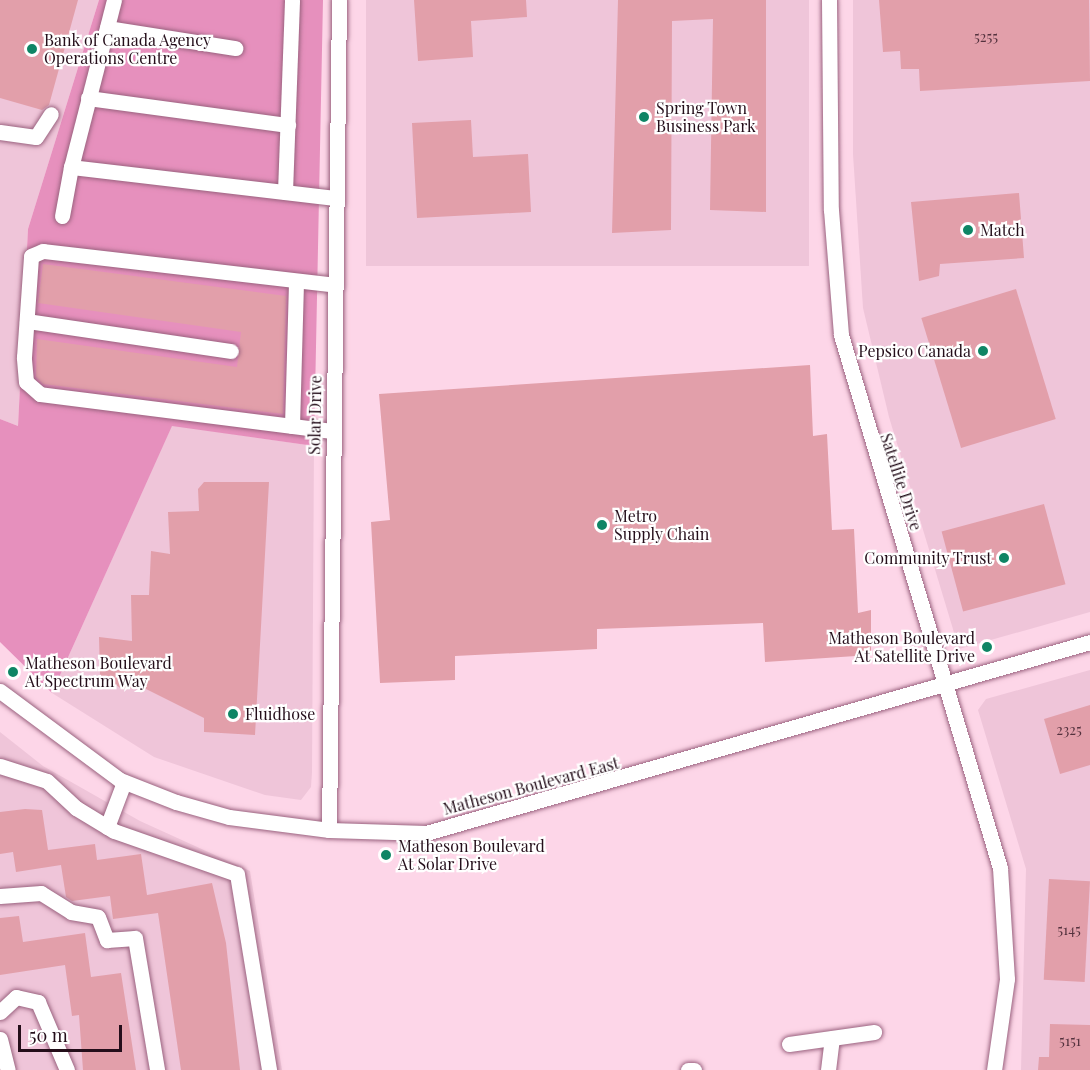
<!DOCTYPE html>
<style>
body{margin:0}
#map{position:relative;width:1090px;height:1070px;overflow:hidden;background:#fdd6e8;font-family:"Playfair Display",serif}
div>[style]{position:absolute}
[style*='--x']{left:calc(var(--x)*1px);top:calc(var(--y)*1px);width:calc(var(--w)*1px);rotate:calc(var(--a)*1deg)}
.built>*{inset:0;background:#efc5d9;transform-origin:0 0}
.green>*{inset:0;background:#e690bd}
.building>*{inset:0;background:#e29faa;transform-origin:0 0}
.roads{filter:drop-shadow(0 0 2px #9a627f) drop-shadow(0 0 2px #9a627f)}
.minor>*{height:15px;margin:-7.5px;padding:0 7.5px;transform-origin:7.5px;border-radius:7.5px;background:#fff}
.dots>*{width:16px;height:16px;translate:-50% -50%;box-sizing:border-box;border:3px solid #fff;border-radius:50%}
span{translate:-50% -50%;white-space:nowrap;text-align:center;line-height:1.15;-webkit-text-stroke:4.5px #fff;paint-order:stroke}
.number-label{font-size:14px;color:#54323e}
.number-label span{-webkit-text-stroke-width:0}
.poi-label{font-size:16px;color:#240e1a}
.left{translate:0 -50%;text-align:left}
.right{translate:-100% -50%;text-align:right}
.street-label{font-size:16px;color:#240e1a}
.scale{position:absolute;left:18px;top:1025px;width:104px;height:27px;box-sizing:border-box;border:3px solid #240e1a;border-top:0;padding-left:8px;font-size:18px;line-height:21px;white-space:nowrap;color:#240e1a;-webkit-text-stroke:4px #fff;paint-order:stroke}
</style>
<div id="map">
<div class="built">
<i style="clip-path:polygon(0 0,99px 0,28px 229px,18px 426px,0 419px)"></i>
<i style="left:366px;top:0;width:443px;height:266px"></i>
<i style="clip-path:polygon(853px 0,1090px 0,1090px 612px,959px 649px,889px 417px,863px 308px,853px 154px)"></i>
<i style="clip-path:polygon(172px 425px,314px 446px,312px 772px,311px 787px,301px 800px,265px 795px,154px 757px,52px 693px)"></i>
<i style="clip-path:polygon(1090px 670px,1090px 1070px,1021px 1070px,1026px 869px,978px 710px,986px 699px)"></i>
<i style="clip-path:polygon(0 732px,43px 766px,140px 821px,250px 871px,282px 1070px,0 1070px)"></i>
</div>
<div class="green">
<i style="clip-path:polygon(99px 0,323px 0,314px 446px,172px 426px,52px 693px,0 642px,0 419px,18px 426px,28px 229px)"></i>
</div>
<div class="building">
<i style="clip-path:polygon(0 0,78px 0,49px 105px,42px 110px,0 98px)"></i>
<i style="clip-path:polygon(414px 0,526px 0,527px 17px,471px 21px,473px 57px,418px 61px)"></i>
<i style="clip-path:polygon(618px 0,766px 0,766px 212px,710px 210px,713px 19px,672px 21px,671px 230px,612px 233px)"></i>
<i style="clip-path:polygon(879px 0,1089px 0,1090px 81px,920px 91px,919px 69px,901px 69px,900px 51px,883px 52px)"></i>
<i style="clip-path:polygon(471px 120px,473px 157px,528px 154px,531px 212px,417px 218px,412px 123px)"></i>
<i style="clip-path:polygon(1019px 193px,1024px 258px,940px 264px,939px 276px,919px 281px,911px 202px)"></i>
<i style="clip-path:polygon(43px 264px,286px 296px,283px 414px,43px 384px,36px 377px,37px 339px,237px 367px,241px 332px,38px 303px)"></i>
<i style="left:1016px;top:289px;width:136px;height:99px;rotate:73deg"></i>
<i style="clip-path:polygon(810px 365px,813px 436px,827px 434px,832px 530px,854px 529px,858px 613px,871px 610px,871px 655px,765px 662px,763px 623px,597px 629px,597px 649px,455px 656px,455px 680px,380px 683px,371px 522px,390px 520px,379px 394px)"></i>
<i style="clip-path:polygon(204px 482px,269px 482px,255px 735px,204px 732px,204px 718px,142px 687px,122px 689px,100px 675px,99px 637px,132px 641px,131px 595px,149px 595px,151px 551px,170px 554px,168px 512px,199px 511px,198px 489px)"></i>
<i style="left:1044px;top:504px;width:83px;height:106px;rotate:75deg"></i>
<i style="clip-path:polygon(1090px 705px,1090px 765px,1060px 774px,1044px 719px)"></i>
<i style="clip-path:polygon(25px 809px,42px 810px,48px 850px,95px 844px,97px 860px,141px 854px,147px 895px,212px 883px,226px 943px,240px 1070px,181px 1070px,158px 913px,113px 919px,110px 896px,72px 901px,66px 897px,61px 865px,16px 872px,13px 852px,0 854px,0 812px)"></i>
<i style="left:1049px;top:879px;width:41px;height:101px;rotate:3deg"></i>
<i style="clip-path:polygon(19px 916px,23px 942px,85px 933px,91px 977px,121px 973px,136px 1070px,83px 1070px,79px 1015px,72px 1016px,65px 965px,0 975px,0 918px)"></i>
<i style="clip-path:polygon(1050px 1024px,1090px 1025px,1090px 1070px,1038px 1070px,1039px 1057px,1049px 1057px)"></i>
</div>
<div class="roads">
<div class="minor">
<i style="--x:114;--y:0;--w:172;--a:104.4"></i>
<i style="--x:71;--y:167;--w:267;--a:6.7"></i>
<i style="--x:829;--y:0;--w:210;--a:89.5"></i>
<i style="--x:831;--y:210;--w:125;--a:85.4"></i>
<i style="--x:841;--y:335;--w:556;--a:73.39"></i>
<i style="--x:1000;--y:868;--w:111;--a:86.4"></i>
<i style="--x:1007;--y:979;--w:92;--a:98.1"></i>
<i style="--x:107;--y:28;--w:130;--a:8.9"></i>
<i style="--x:88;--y:98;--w:202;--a:7.7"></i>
<i style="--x:0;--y:132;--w:36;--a:8"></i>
<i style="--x:36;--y:137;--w:27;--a:-57"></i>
<i style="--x:285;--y:192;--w:192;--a:-87.9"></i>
<i style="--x:62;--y:216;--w:50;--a:-79.6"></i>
<i style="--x:27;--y:321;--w:206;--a:8.4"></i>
<i style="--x:292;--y:426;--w:145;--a:-88.4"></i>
<i style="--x:332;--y:431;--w:294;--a:-172.8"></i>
<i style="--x:40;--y:394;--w:18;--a:-139"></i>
<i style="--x:26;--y:382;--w:25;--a:-95"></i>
<i style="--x:24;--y:357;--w:101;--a:-86"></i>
<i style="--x:31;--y:256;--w:13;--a:-23"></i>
<i style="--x:43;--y:251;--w:294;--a:6.6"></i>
<i style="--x:0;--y:691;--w:149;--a:36.6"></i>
<i style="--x:120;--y:780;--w:60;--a:21.4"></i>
<i style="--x:176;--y:802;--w:55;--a:15.8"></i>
<i style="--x:229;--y:817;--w:101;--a:7.4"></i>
<i style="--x:329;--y:830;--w:97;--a:1.8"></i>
<i style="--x:426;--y:833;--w:691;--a:-16.05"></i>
<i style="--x:0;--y:766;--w:49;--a:17.7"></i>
<i style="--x:47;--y:781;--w:40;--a:43"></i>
<i style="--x:76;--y:808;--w:44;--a:31.2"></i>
<i style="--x:114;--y:831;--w:130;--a:19.3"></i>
<i style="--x:237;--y:874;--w:199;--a:80.7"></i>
<i style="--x:107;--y:827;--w:48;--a:-69.3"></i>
<i style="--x:329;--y:830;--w:830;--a:-89.31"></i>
<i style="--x:0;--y:896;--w:41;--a:-4.2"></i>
<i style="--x:41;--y:893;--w:36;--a:32"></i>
<i style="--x:71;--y:912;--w:27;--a:10"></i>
<i style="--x:98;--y:917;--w:25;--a:69"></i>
<i style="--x:107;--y:940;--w:28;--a:-4"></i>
<i style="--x:135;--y:938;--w:134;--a:80.5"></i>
<i style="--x:0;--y:1012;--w:22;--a:-43"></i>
<i style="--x:16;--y:997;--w:23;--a:13"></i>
<i style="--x:38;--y:1002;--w:74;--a:66.9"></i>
<i style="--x:0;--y:1039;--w:32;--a:76"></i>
<i style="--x:789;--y:1044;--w:86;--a:-8"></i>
<i style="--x:688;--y:1070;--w:6;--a:0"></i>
<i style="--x:828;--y:1070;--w:32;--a:-83"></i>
</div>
</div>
<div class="dots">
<i style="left:32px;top:49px;background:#0f8565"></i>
<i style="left:644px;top:117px;background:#0f8565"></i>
<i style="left:968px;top:230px;background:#0f8565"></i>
<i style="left:983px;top:351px;background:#0f8565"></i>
<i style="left:602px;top:525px;background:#0f8565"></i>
<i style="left:1004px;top:558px;background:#0f8565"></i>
<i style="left:987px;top:647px;background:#0f8565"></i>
<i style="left:13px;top:672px;background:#0f8565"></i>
<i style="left:233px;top:714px;background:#0f8565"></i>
<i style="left:386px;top:855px;background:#0f8565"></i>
</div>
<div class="number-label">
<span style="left:986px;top:37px">5255</span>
<span style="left:1069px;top:730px">2325</span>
<span style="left:1069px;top:930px">5145</span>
<span style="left:1070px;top:1041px">5151</span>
</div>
<div class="poi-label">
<span class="left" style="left:44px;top:49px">Bank of Canada Agency<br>Operations Centre</span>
<span class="left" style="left:656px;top:117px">Spring Town<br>Business Park</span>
<span class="left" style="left:980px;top:230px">Match</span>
<span class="right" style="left:971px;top:351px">Pepsico Canada</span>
<span class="left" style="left:614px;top:525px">Metro<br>Supply Chain</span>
<span class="right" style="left:992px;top:558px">Community Trust</span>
<span class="right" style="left:975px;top:647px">Matheson Boulevard<br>At Satellite Drive</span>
<span class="left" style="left:25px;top:672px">Matheson Boulevard<br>At Spectrum Way</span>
<span class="left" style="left:245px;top:714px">Fluidhose</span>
<span class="left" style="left:398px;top:855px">Matheson Boulevard<br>At Solar Drive</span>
</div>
<div class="street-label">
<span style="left:315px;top:415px;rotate:-89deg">Solar Drive</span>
<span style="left:901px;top:482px;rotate:72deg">Satellite Drive</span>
<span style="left:531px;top:786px;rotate:-15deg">Matheson Boulevard East</span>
</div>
<div class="scale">50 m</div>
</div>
